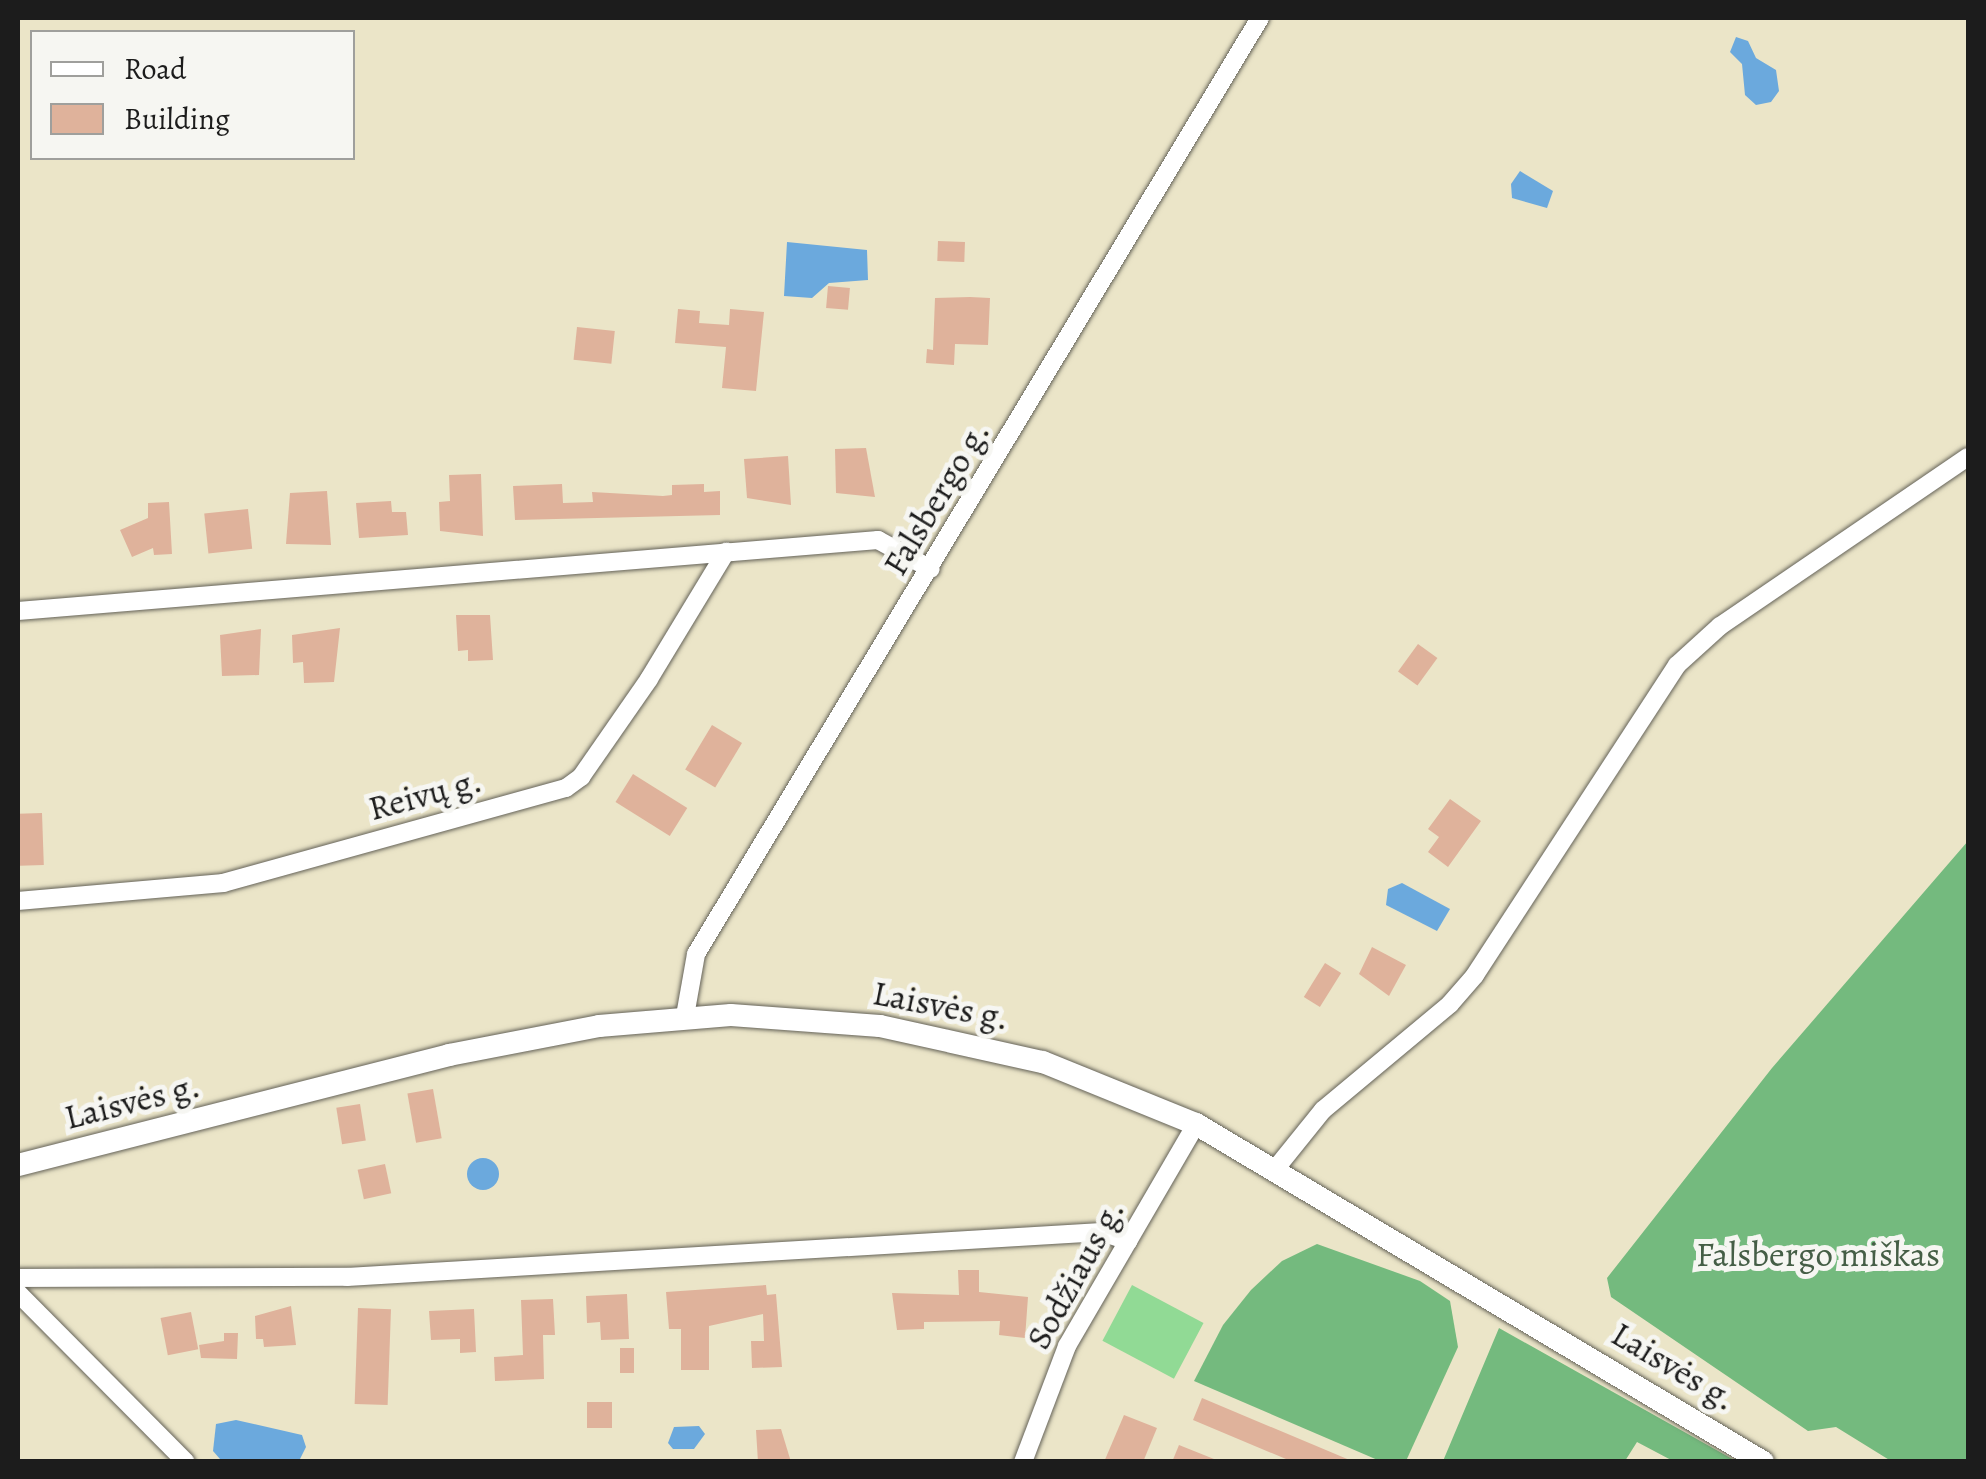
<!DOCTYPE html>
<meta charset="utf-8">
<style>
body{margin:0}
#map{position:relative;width:1986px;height:1479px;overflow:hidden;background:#ebe5c8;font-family:Alegreya,serif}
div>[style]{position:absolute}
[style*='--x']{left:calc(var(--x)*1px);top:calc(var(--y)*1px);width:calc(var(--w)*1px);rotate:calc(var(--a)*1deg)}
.green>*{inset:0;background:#91da95;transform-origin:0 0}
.forest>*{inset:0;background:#74ba7e}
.water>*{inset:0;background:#6ba9dd}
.round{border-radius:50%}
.building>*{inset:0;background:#dfb29b;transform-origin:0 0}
.roads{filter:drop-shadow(0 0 2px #646258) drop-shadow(0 0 2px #646258)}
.minor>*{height:18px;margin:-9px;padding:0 9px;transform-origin:9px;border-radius:9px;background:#fff}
.major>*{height:22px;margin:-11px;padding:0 11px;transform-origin:11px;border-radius:11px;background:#fff}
span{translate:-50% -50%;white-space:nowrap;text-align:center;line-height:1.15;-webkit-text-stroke:10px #f6f6f2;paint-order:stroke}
.street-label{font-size:35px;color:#1c1c1c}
.park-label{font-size:35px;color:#455e46}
.frame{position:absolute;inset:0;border:20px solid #1c1c1c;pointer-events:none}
.legend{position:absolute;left:30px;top:30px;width:325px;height:130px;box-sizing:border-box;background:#f6f6f2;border:2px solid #9f9f9c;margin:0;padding:12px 18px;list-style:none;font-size:30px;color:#1c1c1c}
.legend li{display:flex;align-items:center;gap:20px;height:50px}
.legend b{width:50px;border:2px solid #9f9f9c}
</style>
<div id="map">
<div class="green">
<i style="left:1132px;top:1285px;width:81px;height:63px;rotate:28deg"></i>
</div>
<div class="forest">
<i style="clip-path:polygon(1968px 841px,1968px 1461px,1891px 1461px,1836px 1427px,1808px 1431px,1611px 1297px,1607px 1278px,1772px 1068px)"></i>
<i style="clip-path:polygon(1317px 1244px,1420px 1281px,1450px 1301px,1458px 1347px,1406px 1461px,1380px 1461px,1194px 1381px,1223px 1325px,1251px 1290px,1282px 1261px)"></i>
<i style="clip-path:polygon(1499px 1328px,1736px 1461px,1673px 1461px,1637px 1442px,1625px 1461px,1443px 1461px)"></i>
</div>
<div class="water">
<i style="clip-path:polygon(1736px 37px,1748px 41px,1756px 58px,1776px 70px,1779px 91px,1771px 102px,1756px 105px,1745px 95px,1742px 64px,1730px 52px)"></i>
<i style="clip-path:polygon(1520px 171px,1553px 191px,1547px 208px,1512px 198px,1511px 184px)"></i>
<i style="clip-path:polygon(787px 242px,867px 250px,868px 280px,829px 283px,812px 298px,784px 296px)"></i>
<i style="clip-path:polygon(1402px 883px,1450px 909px,1437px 931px,1386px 905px,1388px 889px)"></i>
<i class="round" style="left:467px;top:1158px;width:32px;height:32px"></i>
<i style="clip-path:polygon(236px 1420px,302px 1435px,306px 1447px,299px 1461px,220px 1459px,213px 1451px,216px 1424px)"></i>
<i style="clip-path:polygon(699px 1426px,705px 1434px,694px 1449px,673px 1449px,668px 1443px,674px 1427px)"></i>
</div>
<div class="building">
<i style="left:938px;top:241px;width:27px;height:20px;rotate:2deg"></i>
<i style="left:828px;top:286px;width:22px;height:22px;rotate:5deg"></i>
<i style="clip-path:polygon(970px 297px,990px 298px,988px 345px,955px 344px,954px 365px,926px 363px,927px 349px,933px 350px,935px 298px)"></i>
<i style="clip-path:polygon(678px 309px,700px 311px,699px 323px,729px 325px,730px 309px,764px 312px,756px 391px,722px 388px,726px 347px,675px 343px)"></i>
<i style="left:577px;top:327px;width:38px;height:33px;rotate:6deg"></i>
<i style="clip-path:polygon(866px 448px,875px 497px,836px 493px,835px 449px)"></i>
<i style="clip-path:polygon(788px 456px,791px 505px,747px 498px,744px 459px)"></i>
<i style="clip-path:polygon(481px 474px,483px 536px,440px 531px,439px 502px,450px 501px,449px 475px)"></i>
<i style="clip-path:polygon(562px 484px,563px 503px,593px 502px,592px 492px,663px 496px,672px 495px,672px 485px,704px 484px,704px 492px,720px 491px,720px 515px,515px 520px,513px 486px)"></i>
<i style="clip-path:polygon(327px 491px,331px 545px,286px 544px,290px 493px)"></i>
<i style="clip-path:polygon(391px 501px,392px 512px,406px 512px,408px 535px,359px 538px,356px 503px)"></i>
<i style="clip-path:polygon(169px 502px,172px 554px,154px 555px,153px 548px,132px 557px,120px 530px,148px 518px,148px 503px)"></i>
<i style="left:248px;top:509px;width:40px;height:44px;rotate:84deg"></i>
<i style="clip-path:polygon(456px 615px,490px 615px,493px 660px,468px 661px,468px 650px,458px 651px)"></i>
<i style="clip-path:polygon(340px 628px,334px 682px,304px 683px,303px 662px,293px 663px,292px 635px)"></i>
<i style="clip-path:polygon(261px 629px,259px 675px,222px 676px,220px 635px)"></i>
<i style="left:1418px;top:644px;width:24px;height:34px;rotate:36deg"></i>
<i style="left:712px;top:725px;width:35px;height:52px;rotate:31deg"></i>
<i style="left:633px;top:774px;width:64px;height:33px;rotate:32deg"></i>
<i style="clip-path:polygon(1450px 799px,1481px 821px,1448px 867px,1428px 852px,1439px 837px,1428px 829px)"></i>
<i style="left:42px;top:813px;width:52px;height:24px;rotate:88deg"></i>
<i style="clip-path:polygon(1372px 947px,1406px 965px,1389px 996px,1359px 974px)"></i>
<i style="left:1325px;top:963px;width:19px;height:40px;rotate:32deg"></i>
<i style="left:433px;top:1089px;width:50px;height:26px;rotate:80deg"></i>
<i style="left:360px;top:1104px;width:37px;height:24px;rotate:81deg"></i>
<i style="left:385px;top:1164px;width:30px;height:28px;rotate:78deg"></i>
<i style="clip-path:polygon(958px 1270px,979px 1270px,979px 1292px,1028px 1297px,1025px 1338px,999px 1335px,1000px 1321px,924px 1322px,924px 1329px,897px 1330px,892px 1293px,959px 1295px)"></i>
<i style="clip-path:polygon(766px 1285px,767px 1295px,776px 1294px,782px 1367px,752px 1368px,751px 1341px,764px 1341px,763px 1314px,709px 1326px,709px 1370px,681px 1370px,681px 1329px,669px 1329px,666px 1292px)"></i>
<i style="clip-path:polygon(627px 1294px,629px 1339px,601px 1340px,600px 1322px,587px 1323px,586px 1296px)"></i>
<i style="clip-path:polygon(553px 1299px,555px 1335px,543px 1335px,544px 1379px,495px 1381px,494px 1357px,523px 1355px,521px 1300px)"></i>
<i style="clip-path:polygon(291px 1306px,296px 1345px,264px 1347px,263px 1339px,256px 1339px,255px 1316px)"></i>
<i style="left:358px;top:1308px;width:33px;height:96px;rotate:2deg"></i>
<i style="clip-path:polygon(474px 1309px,476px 1352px,460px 1353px,460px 1339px,431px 1340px,429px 1311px)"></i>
<i style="left:191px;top:1312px;width:38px;height:31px;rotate:79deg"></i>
<i style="clip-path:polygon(224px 1333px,238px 1333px,237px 1359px,201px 1358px,199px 1345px,224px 1341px)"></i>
<i style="left:620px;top:1348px;width:14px;height:25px"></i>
<i style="clip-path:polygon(1202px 1398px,1352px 1461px,1352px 1462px,1293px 1462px,1193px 1420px)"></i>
<i style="left:587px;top:1402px;width:25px;height:26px"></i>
<i style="clip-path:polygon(1124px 1415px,1157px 1428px,1143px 1462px,1104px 1462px)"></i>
<i style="clip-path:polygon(781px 1429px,791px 1462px,758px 1462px,756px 1430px)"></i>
<i style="clip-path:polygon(1179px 1445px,1219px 1461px,1219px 1462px,1172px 1462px)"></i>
</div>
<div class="roads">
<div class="minor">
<i style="--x:18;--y:611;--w:863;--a:-4.72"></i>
<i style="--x:878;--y:540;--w:60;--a:28.7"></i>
<i style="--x:18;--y:901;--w:206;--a:-5"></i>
<i style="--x:223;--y:883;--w:356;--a:-15.5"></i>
<i style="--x:566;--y:788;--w:19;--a:-36"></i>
<i style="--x:581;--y:777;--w:119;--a:-55.2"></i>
<i style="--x:649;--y:679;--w:149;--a:-58.8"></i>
<i style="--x:685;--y:1016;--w:63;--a:-79.9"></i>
<i style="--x:696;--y:954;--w:1093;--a:-58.93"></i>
<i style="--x:1277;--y:1167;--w:73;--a:-51.1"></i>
<i style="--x:1323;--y:1110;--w:165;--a:-39.8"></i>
<i style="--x:1450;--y:1004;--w:38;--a:-49"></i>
<i style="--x:1475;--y:975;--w:370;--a:-56.9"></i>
<i style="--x:1677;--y:665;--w:58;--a:-42.2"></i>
<i style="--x:1720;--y:626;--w:300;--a:-34.3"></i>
<i style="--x:18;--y:1278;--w:329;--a:-0.2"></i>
<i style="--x:347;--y:1277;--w:756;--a:-3.41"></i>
<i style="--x:1102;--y:1232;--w:28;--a:19"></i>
<i style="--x:18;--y:1293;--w:238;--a:45.2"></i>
<i style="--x:1023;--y:1462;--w:124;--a:-69.2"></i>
<i style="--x:1067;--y:1346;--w:257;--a:-59.8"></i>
</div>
<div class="major">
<i style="--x:18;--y:1165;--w:445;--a:-14.3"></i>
<i style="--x:449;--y:1055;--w:153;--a:-10.9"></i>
<i style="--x:599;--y:1026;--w:132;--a:-4.8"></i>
<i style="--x:731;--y:1015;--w:149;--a:4.2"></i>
<i style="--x:880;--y:1026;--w:167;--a:12.5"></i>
<i style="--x:1043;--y:1062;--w:165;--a:22.1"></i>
<i style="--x:1196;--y:1124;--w:660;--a:30.8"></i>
</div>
</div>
<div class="street-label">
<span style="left:936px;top:498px;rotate:-59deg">Falsbergo g.</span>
<span style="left:425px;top:794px;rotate:-15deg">Reivų g.</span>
<span style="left:941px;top:1005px;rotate:11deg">Laisvės g.</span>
<span style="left:132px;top:1101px;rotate:-14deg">Laisvės g.</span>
<span style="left:1075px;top:1274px;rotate:-61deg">Sodžiaus g.</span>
<span style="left:1674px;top:1366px;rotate:31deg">Laisvės g.</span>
</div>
<div class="park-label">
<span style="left:1818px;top:1254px">Falsbergo miškas</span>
</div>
<div class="frame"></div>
<ul class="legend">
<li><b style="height:12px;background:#fff"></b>Road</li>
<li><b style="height:28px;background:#dfb29b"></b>Building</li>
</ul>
</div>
